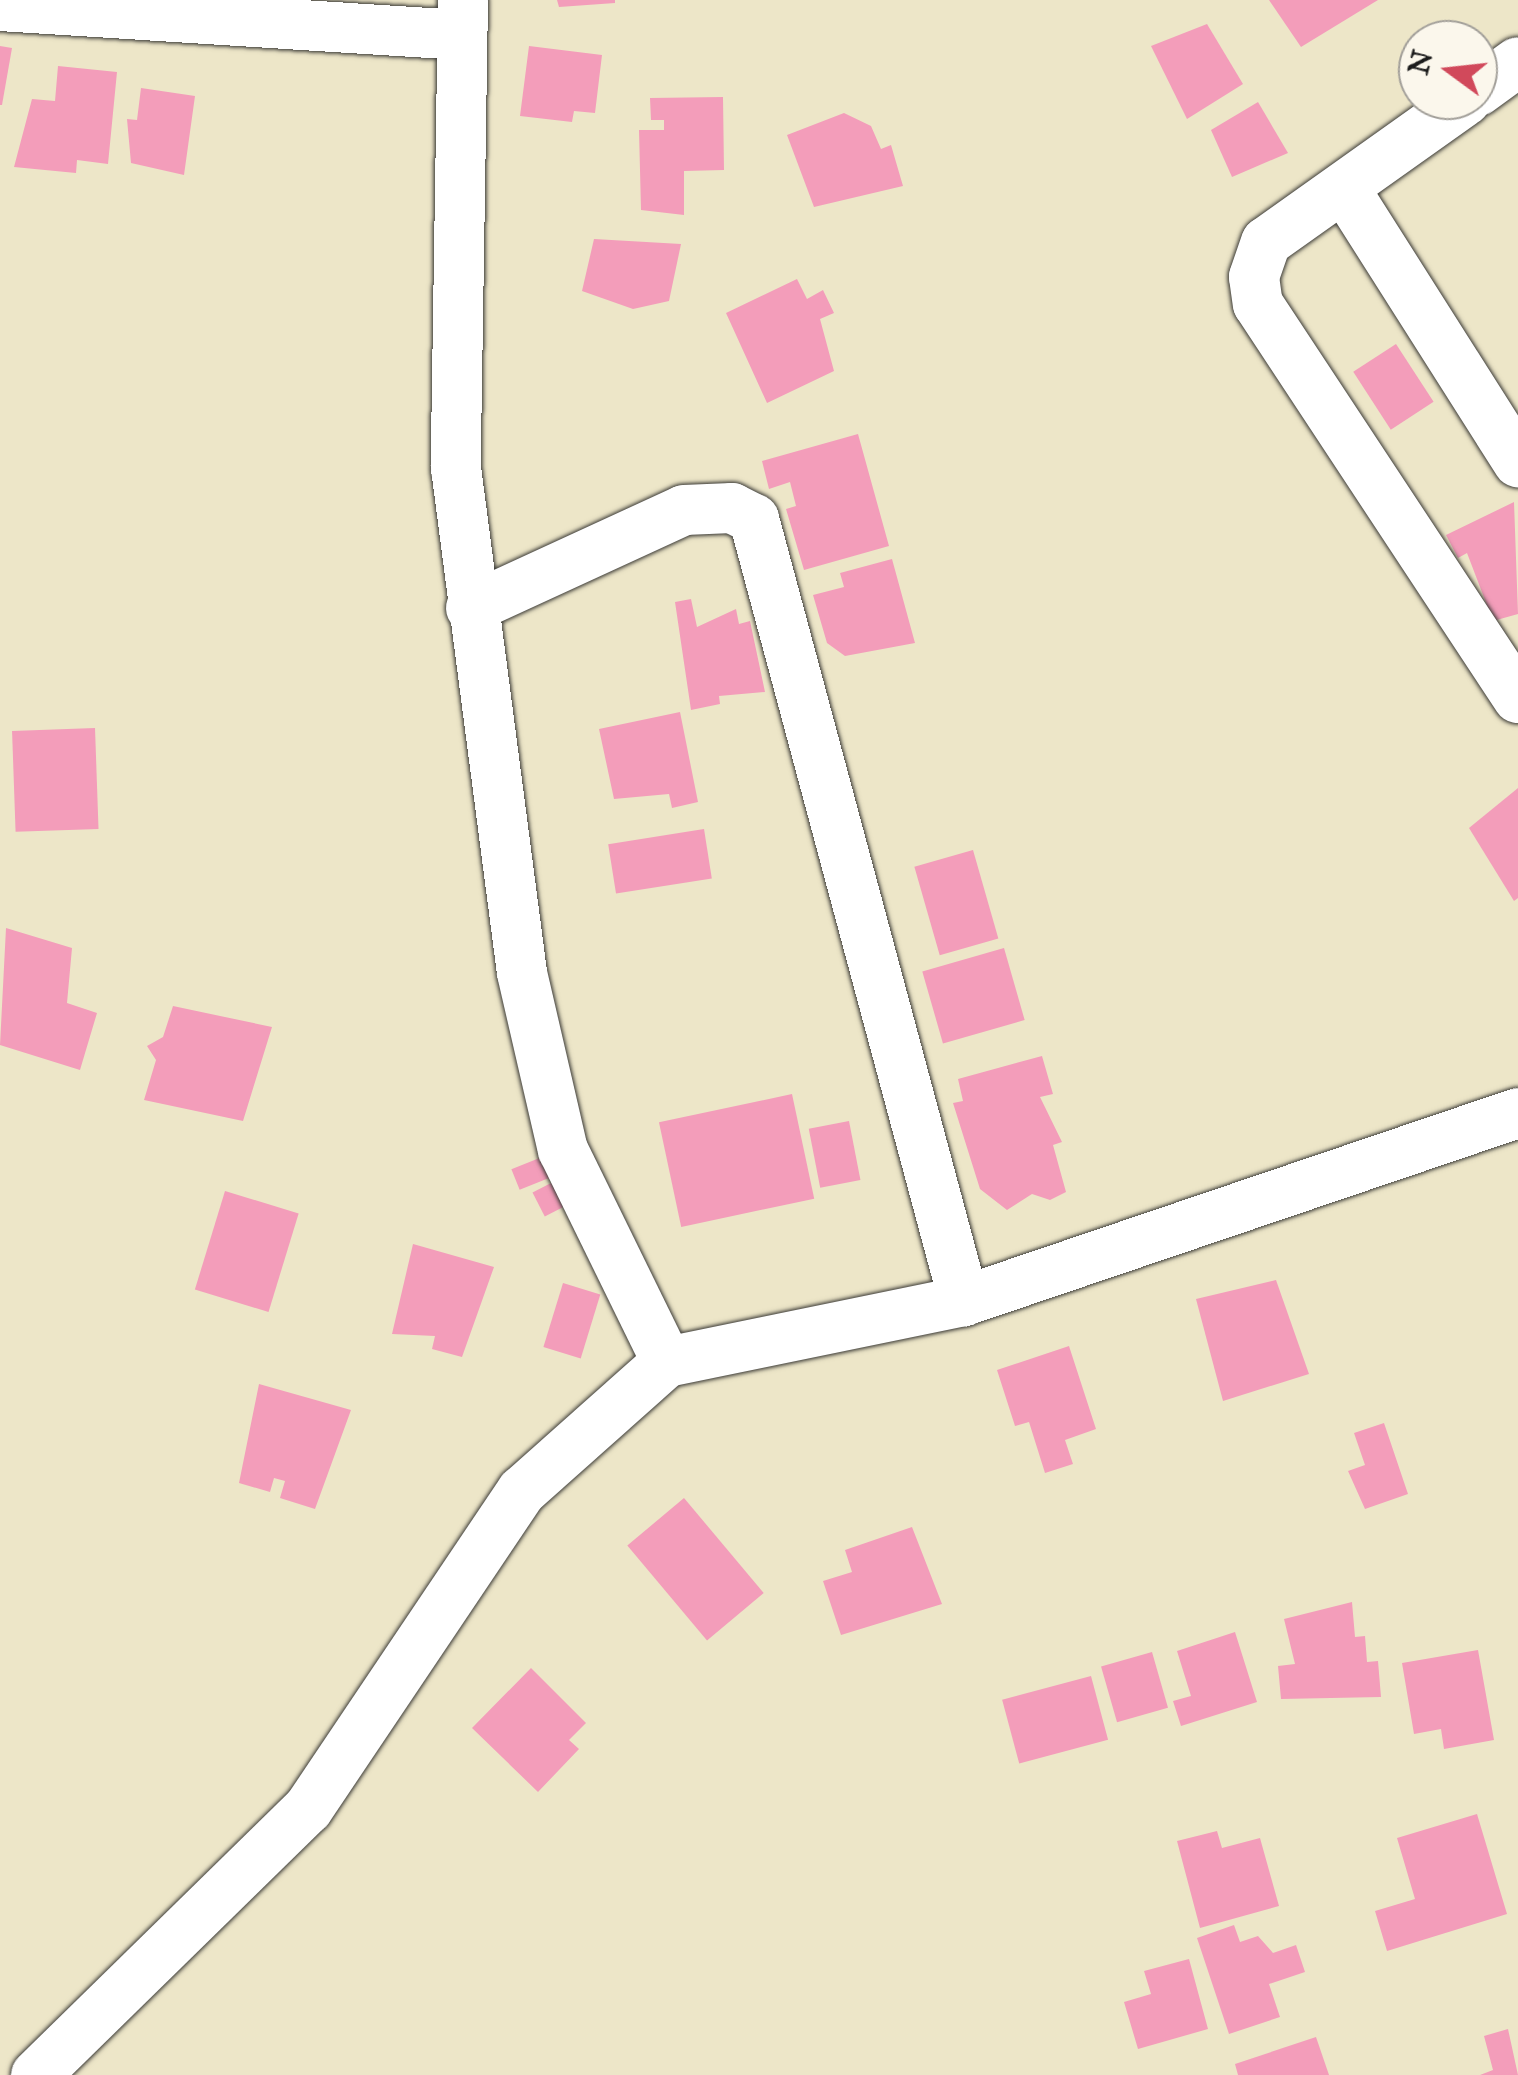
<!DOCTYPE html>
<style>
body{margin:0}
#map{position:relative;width:1518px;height:2075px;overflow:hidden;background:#ede6c8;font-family:"IM FELL Great Primer",serif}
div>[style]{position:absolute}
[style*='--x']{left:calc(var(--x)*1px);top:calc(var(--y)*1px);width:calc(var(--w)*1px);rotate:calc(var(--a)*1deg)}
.building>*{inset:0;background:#f39dba;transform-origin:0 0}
.roads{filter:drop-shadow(0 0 2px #3b3a36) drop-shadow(0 0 2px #3b3a36)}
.minor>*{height:50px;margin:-25px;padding:0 25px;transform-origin:25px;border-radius:25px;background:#fff}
span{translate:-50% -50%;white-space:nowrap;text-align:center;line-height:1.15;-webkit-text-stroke:8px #fbf7ec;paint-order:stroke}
.north{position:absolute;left:1398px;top:20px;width:100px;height:100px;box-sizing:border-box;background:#fbf7ec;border:2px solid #a29f99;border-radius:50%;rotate:285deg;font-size:28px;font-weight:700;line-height:40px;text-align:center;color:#1c1c1c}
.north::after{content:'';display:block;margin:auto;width:35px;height:45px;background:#d1495b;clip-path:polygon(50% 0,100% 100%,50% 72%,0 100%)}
</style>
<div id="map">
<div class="building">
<i style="clip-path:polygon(557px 0,615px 0,615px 3px,559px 7px)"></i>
<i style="clip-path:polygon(1269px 0,1378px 0,1301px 47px)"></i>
<i style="clip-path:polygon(1207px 24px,1243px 84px,1187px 119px,1151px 46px)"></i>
<i style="clip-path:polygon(0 46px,12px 48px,2px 105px,0 105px)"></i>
<i style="clip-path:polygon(529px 46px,602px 55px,595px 113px,574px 111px,572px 122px,520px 116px)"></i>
<i style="clip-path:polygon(58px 66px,117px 72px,108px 164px,77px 160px,76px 173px,14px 167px,32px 99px,55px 101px)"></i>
<i style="clip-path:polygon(141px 88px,195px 96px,184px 175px,131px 163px,127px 119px,137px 120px)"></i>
<i style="clip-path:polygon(723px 97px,724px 170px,684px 171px,684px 215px,641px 210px,639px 130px,664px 130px,664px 120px,651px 120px,650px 98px)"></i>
<i style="clip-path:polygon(1258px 102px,1288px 153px,1232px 177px,1211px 130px)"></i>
<i style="clip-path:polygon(844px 113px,871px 126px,881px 149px,891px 145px,903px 186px,814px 207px,787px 135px)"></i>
<i style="clip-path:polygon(594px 239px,681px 244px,669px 301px,633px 309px,582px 291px)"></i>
<i style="clip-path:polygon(797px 279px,807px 299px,823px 290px,834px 313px,820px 319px,834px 371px,767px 403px,726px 313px)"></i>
<i style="left:1396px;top:344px;width:69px;height:51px;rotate:57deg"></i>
<i style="clip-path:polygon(858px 434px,889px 546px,804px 570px,786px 509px,796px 506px,790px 482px,769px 489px,762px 461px)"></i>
<i style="clip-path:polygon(1514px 502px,1518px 614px,1493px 621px,1467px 553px,1458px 558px,1446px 535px)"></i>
<i style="clip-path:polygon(892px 559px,915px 643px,845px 656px,827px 643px,813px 595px,844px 587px,840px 573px)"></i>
<i style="clip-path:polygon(691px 599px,697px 627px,736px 609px,739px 624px,750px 621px,765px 692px,719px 696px,720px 704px,691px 710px,675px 602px)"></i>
<i style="clip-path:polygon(680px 712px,698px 802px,672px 808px,669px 794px,614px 799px,599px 729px)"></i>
<i style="left:95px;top:728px;width:101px;height:83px;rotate:88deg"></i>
<i style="clip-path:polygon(1518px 788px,1518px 898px,1514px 901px,1469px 828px)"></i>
<i style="left:704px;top:829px;width:50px;height:97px;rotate:81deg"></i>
<i style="left:973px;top:850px;width:92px;height:61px;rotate:74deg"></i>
<i style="clip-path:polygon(6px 928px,72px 948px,67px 1003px,97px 1013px,80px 1070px,0 1045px)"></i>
<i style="left:1004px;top:948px;width:75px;height:85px;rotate:74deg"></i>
<i style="clip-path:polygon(173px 1006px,272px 1027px,243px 1121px,144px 1100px,156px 1060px,147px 1046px,163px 1037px)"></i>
<i style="clip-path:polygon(1042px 1056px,1053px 1094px,1040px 1097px,1062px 1142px,1053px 1145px,1066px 1192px,1050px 1200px,1032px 1194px,1007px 1210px,980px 1189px,953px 1103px,963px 1101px,958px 1079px)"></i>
<i style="left:792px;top:1094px;width:107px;height:136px;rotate:78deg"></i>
<i style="left:849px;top:1121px;width:60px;height:41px;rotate:79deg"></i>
<i style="left:542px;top:1157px;width:22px;height:33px;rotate:68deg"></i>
<i style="left:553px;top:1182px;width:27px;height:23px;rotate:63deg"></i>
<i style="left:225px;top:1191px;width:77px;height:103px;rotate:17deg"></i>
<i style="clip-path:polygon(413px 1244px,494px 1267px,462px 1357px,432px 1349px,435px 1336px,392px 1334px)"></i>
<i style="clip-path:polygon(1276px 1280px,1309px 1374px,1223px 1401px,1196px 1299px)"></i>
<i style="left:563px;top:1283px;width:39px;height:67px;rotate:17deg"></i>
<i style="clip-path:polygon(1069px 1346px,1096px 1429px,1065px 1440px,1073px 1464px,1045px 1473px,1029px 1422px,1015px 1426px,997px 1370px)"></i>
<i style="clip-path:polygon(259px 1384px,351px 1410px,315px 1509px,280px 1498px,285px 1481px,274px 1478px,270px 1492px,239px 1483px)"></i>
<i style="clip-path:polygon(1384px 1423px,1408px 1494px,1365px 1509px,1348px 1471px,1365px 1465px,1354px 1433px)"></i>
<i style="left:684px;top:1498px;width:124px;height:74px;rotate:50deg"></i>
<i style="clip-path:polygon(912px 1527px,942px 1604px,841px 1635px,823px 1581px,852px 1572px,845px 1550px)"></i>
<i style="clip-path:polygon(1352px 1602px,1355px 1637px,1365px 1636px,1367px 1662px,1378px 1661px,1381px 1697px,1281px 1699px,1278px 1666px,1295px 1664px,1284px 1619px)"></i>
<i style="clip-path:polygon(1235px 1632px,1257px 1702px,1181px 1726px,1173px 1701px,1191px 1696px,1177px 1651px)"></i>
<i style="clip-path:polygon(1478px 1650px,1494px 1740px,1444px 1749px,1441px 1729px,1414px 1734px,1402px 1663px)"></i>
<i style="left:1152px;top:1652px;width:58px;height:53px;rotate:74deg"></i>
<i style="clip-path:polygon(531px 1668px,586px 1723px,569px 1740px,579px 1749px,538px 1792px,472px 1728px)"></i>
<i style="left:1091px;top:1676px;width:66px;height:92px;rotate:75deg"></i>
<i style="clip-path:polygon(1477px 1814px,1507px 1914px,1387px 1951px,1375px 1911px,1415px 1899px,1397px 1838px)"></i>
<i style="clip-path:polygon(1217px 1831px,1222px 1848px,1260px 1838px,1279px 1906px,1200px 1928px,1177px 1841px)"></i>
<i style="clip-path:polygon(1234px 1925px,1240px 1942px,1258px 1936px,1273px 1953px,1296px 1945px,1305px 1972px,1269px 1984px,1280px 2017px,1229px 2034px,1197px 1938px)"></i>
<i style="clip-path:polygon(1189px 1959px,1208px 2029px,1138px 2049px,1124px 2002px,1151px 1994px,1144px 1971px)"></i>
<i style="clip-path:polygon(1508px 2029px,1518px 2075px,1480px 2075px,1493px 2070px,1484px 2036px)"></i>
<i style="clip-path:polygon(1316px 2037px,1329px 2075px,1238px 2075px,1235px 2064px)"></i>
</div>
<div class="roads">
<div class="minor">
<i style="--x:463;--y:0;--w:468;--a:90.9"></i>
<i style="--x:456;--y:468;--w:509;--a:82.55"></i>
<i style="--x:522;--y:973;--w:182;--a:77"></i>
<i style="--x:563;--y:1150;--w:236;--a:63.9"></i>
<i style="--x:667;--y:1362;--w:303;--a:-11.6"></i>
<i style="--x:964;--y:1301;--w:585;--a:-18.74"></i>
<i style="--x:0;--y:6;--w:463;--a:3.6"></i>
<i style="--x:1478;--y:91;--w:49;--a:-35.9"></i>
<i style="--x:1466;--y:100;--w:245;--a:144.6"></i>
<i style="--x:1266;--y:242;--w:37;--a:109"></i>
<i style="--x:1254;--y:277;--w:27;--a:82"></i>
<i style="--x:1258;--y:304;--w:472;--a:56.6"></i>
<i style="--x:1344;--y:188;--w:325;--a:57.6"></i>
<i style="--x:471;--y:608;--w:234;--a:-24.7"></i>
<i style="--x:684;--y:510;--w:48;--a:-2.4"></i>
<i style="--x:732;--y:508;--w:25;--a:27"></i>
<i style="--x:754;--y:519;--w:810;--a:74.97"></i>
<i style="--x:36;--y:2075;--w:380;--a:-44.4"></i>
<i style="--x:308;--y:1809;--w:383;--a:-56.1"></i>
<i style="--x:522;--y:1491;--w:194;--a:-41.7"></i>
</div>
</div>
<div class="north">N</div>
</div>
